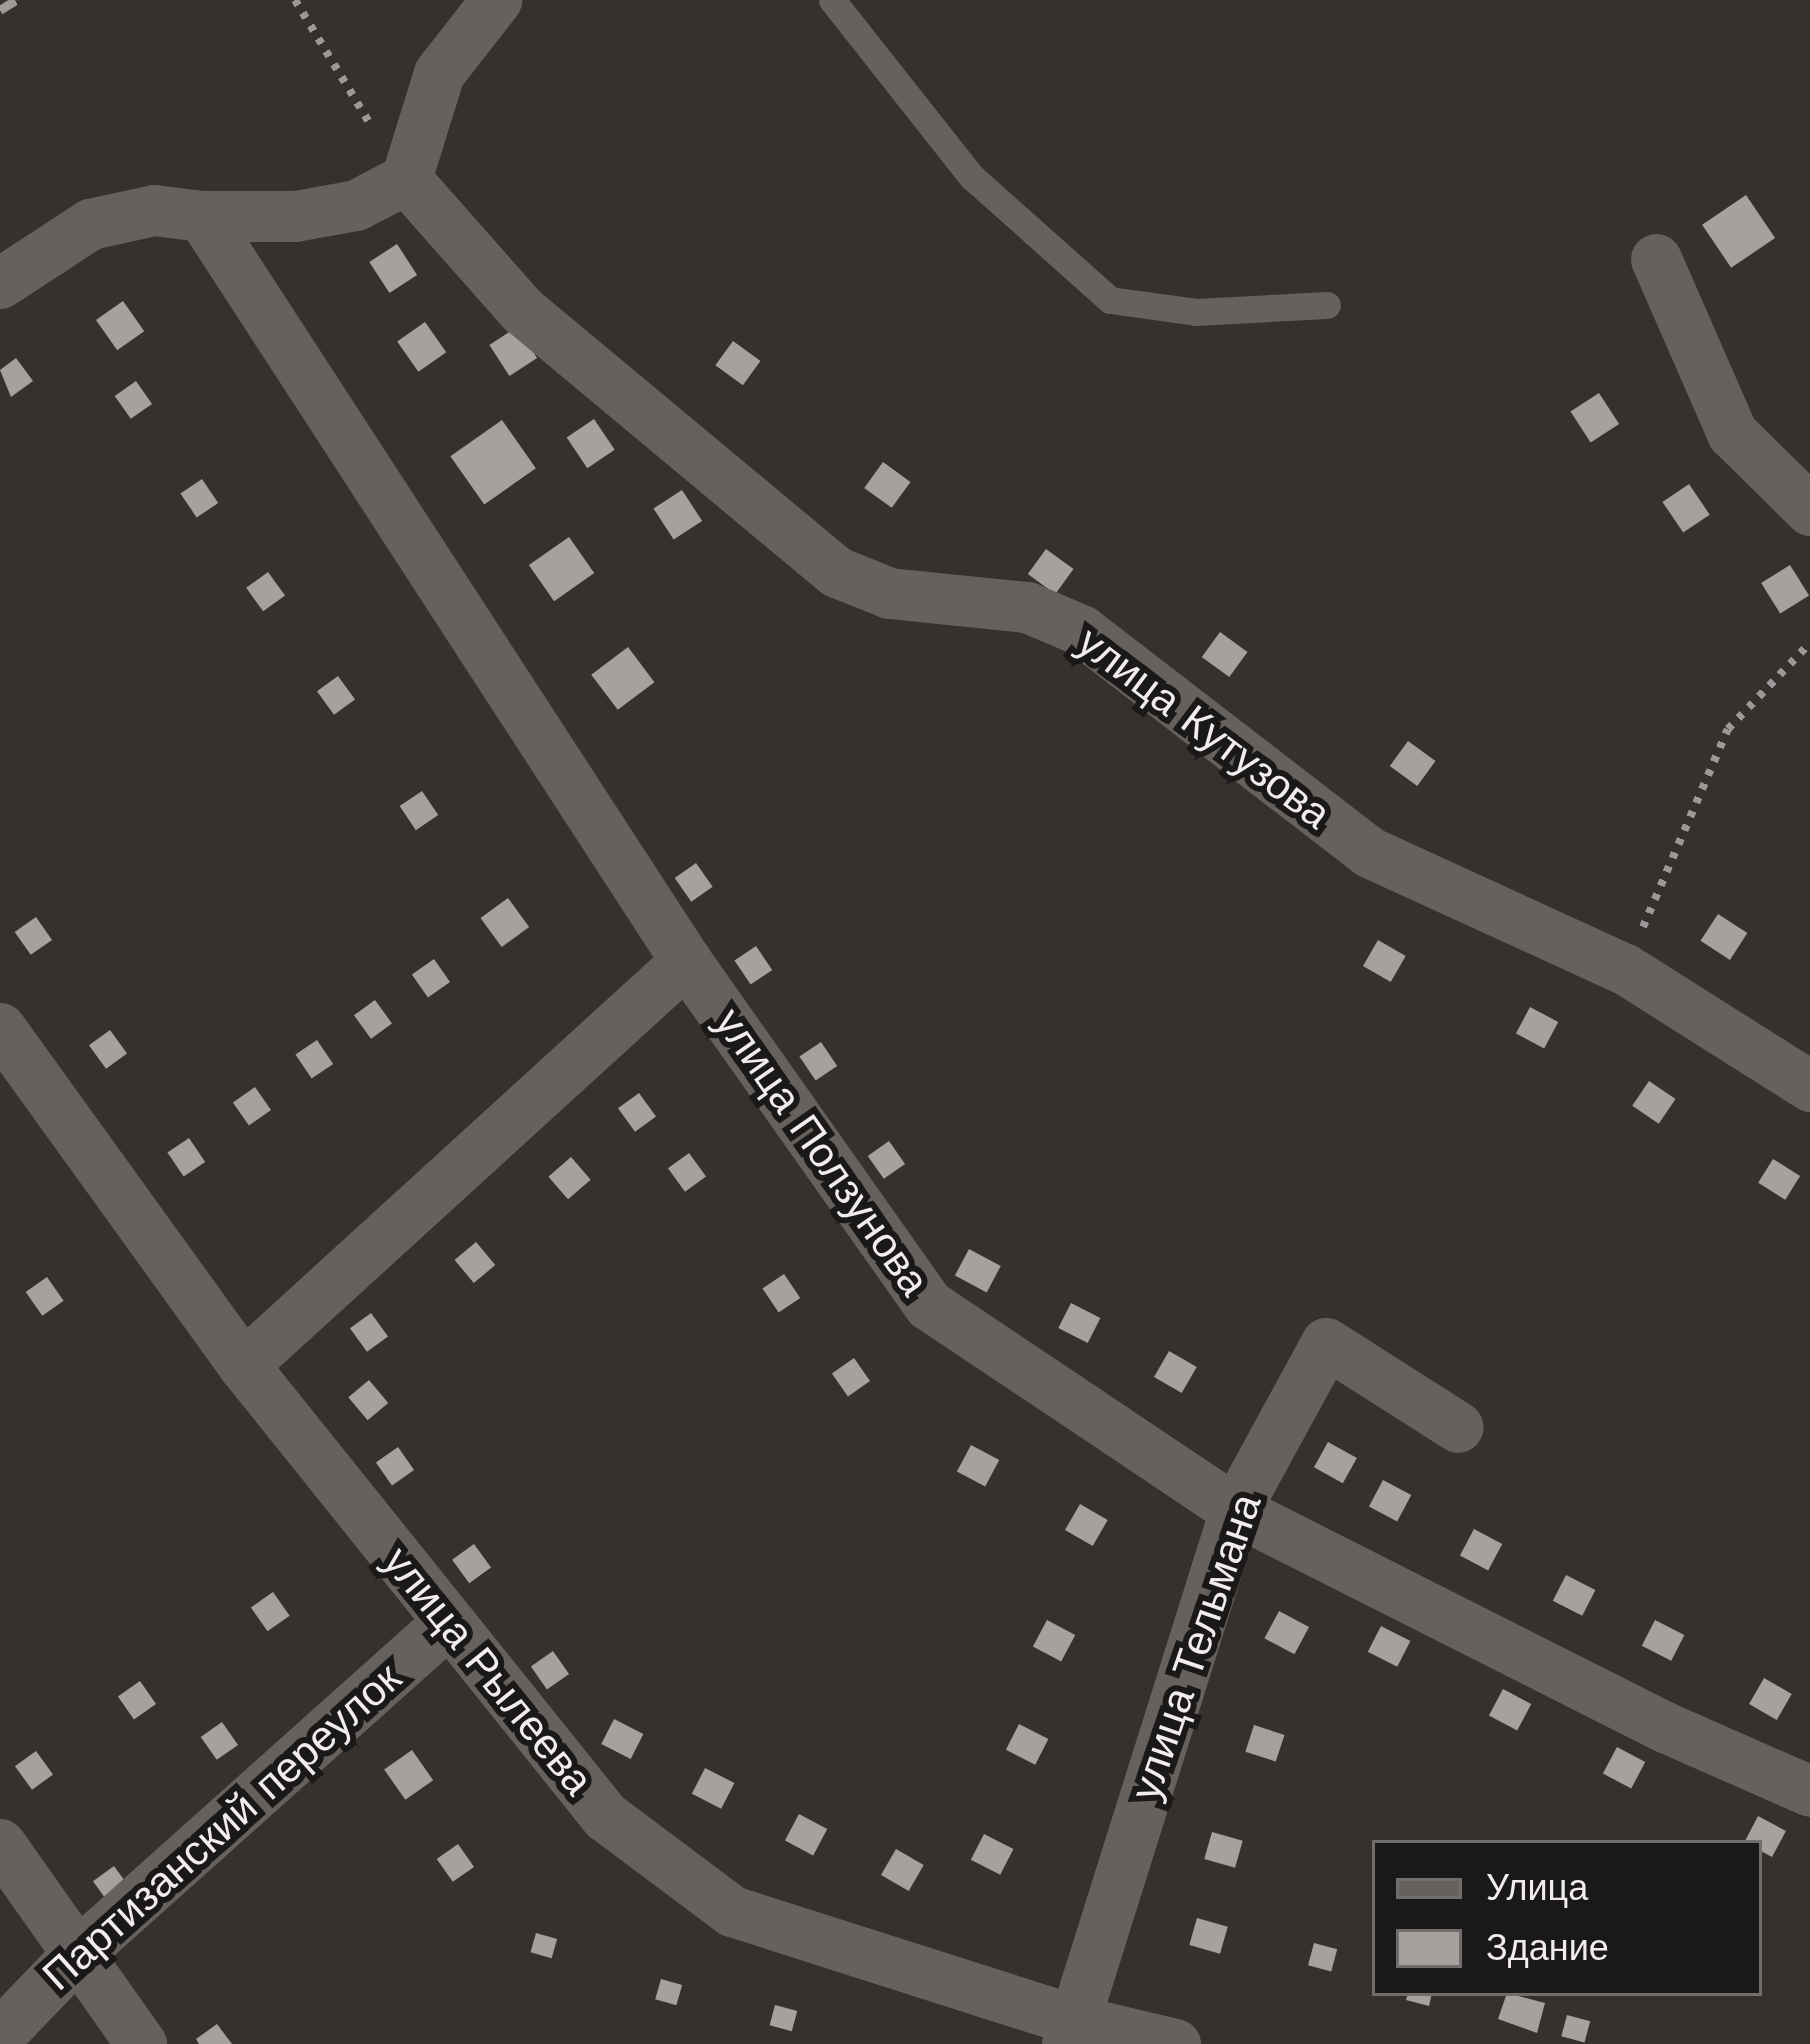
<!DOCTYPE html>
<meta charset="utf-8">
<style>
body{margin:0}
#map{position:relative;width:1810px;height:2044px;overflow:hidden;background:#35312f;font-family:"Work Sans",sans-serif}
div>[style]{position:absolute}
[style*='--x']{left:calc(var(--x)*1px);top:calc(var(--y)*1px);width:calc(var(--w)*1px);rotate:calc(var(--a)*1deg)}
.building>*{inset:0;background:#a6a19f;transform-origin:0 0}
.path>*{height:8px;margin-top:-4px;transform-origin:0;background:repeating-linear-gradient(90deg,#9c9897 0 6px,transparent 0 15px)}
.lane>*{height:27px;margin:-13.5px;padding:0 13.5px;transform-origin:13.5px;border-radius:13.5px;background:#65615f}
.street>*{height:51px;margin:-25.5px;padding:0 25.5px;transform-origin:25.5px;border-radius:25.5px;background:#65615f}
.rail>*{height:9px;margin-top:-4.5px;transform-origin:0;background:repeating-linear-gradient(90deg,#9e9b99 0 18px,transparent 0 27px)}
span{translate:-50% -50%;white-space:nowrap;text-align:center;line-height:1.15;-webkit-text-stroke:12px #1b1918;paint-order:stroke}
.street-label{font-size:42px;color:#f0edec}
.legend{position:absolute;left:1372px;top:1840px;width:390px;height:156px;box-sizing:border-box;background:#1b1918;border:3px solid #706e6d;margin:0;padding:15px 21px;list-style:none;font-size:36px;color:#f0edec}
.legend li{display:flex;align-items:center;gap:24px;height:60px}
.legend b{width:60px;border:3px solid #706e6d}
</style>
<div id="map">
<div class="building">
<i style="left:1746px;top:195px;width:52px;height:53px;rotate:56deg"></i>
<i style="left:397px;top:244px;width:37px;height:33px;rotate:57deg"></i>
<i style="left:123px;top:301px;width:37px;height:33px;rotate:55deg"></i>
<i style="left:425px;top:322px;width:37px;height:34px;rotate:55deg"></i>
<i style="left:517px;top:327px;width:37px;height:33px;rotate:57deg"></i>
<i style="left:733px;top:341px;width:34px;height:30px;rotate:36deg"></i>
<i style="clip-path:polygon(16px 358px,33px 381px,11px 397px,0 370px)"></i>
<i style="left:136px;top:381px;width:28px;height:26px;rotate:55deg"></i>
<i style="left:1599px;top:393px;width:37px;height:34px;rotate:57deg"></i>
<i style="left:594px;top:419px;width:37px;height:33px;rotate:56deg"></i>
<i style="left:502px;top:420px;width:59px;height:63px;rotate:55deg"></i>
<i style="left:883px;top:462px;width:34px;height:32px;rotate:36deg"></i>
<i style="left:202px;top:479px;width:29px;height:26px;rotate:56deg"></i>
<i style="left:1689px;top:484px;width:37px;height:32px;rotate:56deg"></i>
<i style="left:682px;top:490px;width:37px;height:34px;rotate:57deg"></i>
<i style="left:569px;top:537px;width:44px;height:49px;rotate:55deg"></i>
<i style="left:1046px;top:549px;width:34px;height:31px;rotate:36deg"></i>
<i style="left:1790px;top:565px;width:36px;height:34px;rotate:58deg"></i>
<i style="left:268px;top:572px;width:29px;height:27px;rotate:54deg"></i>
<i style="left:1220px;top:632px;width:34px;height:31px;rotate:36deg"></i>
<i style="left:628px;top:647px;width:44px;height:46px;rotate:53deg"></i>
<i style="left:338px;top:676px;width:29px;height:26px;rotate:54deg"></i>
<i style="left:1408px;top:741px;width:34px;height:31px;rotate:36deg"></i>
<i style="left:422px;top:791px;width:29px;height:27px;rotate:56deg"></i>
<i style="left:696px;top:863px;width:29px;height:26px;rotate:55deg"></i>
<i style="left:508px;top:898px;width:36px;height:34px;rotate:54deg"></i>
<i style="left:1718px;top:914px;width:35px;height:32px;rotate:33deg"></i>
<i style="left:36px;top:917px;width:28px;height:26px;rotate:55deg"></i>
<i style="left:1378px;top:940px;width:32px;height:30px;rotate:30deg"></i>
<i style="left:756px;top:946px;width:29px;height:26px;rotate:56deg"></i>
<i style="left:434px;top:959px;width:28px;height:27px;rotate:55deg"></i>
<i style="left:375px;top:1000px;width:29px;height:26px;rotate:54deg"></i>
<i style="left:1530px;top:1007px;width:32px;height:30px;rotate:28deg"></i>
<i style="left:110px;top:1030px;width:29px;height:26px;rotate:54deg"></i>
<i style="left:317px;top:1040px;width:29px;height:26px;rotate:56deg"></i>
<i style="left:821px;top:1042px;width:29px;height:26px;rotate:56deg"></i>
<i style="left:1649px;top:1081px;width:32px;height:30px;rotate:34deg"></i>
<i style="left:255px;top:1087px;width:28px;height:27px;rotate:55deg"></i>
<i style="left:639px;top:1093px;width:29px;height:26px;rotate:54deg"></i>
<i style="left:189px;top:1138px;width:29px;height:26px;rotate:56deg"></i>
<i style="left:889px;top:1141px;width:28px;height:26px;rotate:55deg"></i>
<i style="left:689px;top:1153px;width:29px;height:26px;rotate:54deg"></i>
<i style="left:571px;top:1157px;width:30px;height:30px;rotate:49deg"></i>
<i style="left:1773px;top:1159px;width:32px;height:28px;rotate:32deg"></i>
<i style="left:476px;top:1242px;width:30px;height:28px;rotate:50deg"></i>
<i style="left:969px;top:1249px;width:36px;height:30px;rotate:28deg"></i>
<i style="left:784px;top:1274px;width:29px;height:26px;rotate:56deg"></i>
<i style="left:47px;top:1277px;width:29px;height:26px;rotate:55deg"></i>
<i style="left:1071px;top:1303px;width:33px;height:28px;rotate:27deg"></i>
<i style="left:371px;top:1313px;width:29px;height:26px;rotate:54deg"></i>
<i style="left:1169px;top:1351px;width:32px;height:30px;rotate:30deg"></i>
<i style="left:854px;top:1358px;width:28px;height:27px;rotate:55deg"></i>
<i style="left:369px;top:1380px;width:30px;height:27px;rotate:50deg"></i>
<i style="left:1328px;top:1442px;width:33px;height:29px;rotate:29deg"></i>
<i style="left:971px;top:1445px;width:32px;height:30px;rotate:28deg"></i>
<i style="left:398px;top:1447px;width:28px;height:27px;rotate:55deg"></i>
<i style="left:1383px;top:1480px;width:32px;height:30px;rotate:28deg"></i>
<i style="left:1080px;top:1504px;width:32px;height:30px;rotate:30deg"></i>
<i style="left:1474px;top:1529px;width:32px;height:30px;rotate:28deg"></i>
<i style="left:474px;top:1544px;width:29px;height:27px;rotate:54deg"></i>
<i style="left:1566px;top:1575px;width:33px;height:29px;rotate:27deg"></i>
<i style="left:273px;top:1592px;width:29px;height:27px;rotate:55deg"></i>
<i style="left:1279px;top:1611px;width:34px;height:31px;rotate:28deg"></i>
<i style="left:1047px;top:1620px;width:32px;height:30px;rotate:28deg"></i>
<i style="left:1655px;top:1620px;width:33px;height:29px;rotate:27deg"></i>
<i style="left:1381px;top:1626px;width:33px;height:29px;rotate:27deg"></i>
<i style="left:553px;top:1651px;width:28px;height:27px;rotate:55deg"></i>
<i style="left:1764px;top:1678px;width:32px;height:30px;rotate:30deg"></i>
<i style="left:140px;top:1681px;width:28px;height:27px;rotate:55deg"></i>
<i style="left:1503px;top:1689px;width:32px;height:30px;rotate:28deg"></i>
<i style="left:614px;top:1719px;width:33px;height:28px;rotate:27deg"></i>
<i style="left:222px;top:1722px;width:28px;height:26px;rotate:55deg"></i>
<i style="left:1019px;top:1724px;width:33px;height:29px;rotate:27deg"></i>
<i style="left:1254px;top:1725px;width:32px;height:28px;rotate:18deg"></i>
<i style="left:1617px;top:1747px;width:32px;height:30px;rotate:28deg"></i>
<i style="left:412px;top:1750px;width:37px;height:34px;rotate:55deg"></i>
<i style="left:36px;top:1751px;width:29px;height:26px;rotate:54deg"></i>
<i style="left:705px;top:1768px;width:33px;height:29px;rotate:27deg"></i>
<i style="left:799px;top:1814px;width:32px;height:30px;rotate:28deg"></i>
<i style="clip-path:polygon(1758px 1816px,1786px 1831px,1772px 1857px,1759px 1850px,1759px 1843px,1744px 1843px)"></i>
<i style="left:1212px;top:1832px;width:32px;height:28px;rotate:16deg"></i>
<i style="left:984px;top:1834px;width:33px;height:29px;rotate:27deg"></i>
<i style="left:458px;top:1844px;width:28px;height:26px;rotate:55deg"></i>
<i style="left:896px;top:1849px;width:32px;height:30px;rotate:30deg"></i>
<i style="left:114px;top:1866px;width:29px;height:26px;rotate:54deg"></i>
<i style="left:1197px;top:1918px;width:32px;height:28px;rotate:16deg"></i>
<i style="left:536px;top:1933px;width:22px;height:20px;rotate:16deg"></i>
<i style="left:1314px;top:1943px;width:24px;height:23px;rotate:15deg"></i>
<i style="left:661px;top:1979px;width:22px;height:21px;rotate:16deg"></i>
<i style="clip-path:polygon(1408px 1993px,1432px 1993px,1429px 2006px,1406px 2000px)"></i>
<i style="clip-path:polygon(1507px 1993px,1545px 2003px,1537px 2033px,1498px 2019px)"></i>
<i style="left:775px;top:2005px;width:23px;height:21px;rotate:15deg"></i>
<i style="left:1567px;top:2015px;width:24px;height:22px;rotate:15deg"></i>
<i style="clip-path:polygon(217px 2024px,232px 2044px,199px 2044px,196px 2039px)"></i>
</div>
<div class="path">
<i style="--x:295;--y:0;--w:149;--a:58.8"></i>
<i style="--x:1643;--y:927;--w:215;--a:-66.8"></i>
<i style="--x:1728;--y:729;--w:119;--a:-46.4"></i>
</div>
<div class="lane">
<i style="--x:832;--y:0;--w:226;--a:51.7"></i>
<i style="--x:972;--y:177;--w:185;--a:41.7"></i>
<i style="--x:1110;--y:300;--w:87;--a:7.9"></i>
<i style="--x:1196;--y:312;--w:131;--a:-3.1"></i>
</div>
<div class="street">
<i style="--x:406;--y:179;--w:175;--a:48.5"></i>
<i style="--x:522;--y:310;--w:410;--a:39.8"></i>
<i style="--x:837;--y:572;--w:56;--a:22"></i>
<i style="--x:889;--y:593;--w:139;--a:5.8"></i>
<i style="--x:1027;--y:607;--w:59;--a:23.1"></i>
<i style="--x:1081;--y:630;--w:364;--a:37.6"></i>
<i style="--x:1369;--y:852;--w:281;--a:24.6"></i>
<i style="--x:1625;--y:969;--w:219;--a:32.3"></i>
<i style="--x:202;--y:216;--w:888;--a:56.99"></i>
<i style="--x:686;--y:961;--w:421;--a:54.8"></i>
<i style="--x:929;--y:1305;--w:368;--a:33.8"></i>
<i style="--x:1235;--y:1510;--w:482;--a:26.8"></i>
<i style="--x:1665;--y:1727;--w:158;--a:23.8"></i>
<i style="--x:1656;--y:259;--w:190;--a:66.4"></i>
<i style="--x:1732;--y:433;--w:110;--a:44.6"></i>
<i style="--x:0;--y:283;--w:108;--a:-33.2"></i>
<i style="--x:90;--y:224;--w:66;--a:-12.3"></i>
<i style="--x:154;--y:210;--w:48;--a:7.1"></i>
<i style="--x:202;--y:216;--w:93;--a:0"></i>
<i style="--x:295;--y:216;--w:62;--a:-10.2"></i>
<i style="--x:356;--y:205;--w:56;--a:-27.5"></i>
<i style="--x:406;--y:179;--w:111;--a:-72.7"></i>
<i style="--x:439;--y:73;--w:93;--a:-52"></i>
<i style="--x:0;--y:1028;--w:415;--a:54.2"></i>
<i style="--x:243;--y:1365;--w:578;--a:51.25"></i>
<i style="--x:605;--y:1816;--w:159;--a:36.8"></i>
<i style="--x:732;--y:1911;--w:359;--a:17.7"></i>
<i style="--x:1074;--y:2020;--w:104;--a:13.4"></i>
<i style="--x:243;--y:1365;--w:600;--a:-42.36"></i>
<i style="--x:0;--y:1844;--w:245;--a:54.8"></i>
<i style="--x:0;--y:2034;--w:114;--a:-46.1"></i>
<i style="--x:79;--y:1952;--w:494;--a:-41.8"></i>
<i style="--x:1067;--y:2044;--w:560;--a:-72.54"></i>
<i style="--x:1235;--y:1510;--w:190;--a:-61.4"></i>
<i style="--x:1326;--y:1343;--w:156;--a:32.5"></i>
</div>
<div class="rail">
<i style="--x:0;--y:10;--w:19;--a:-32"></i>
</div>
<div class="street-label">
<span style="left:1204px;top:728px;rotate:37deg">улица Кутузова</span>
<span style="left:822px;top:1152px;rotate:55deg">улица Ползунова</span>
<span style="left:1196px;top:1647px;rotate:-71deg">улица Тельмана</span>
<span style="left:488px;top:1671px;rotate:51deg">улица Рылеева</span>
<span style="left:222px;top:1827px;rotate:-42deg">Партизанский переулок</span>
</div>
<ul class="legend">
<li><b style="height:15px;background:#65615f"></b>Улица</li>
<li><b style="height:33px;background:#a6a19f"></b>Здание</li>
</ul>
</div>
